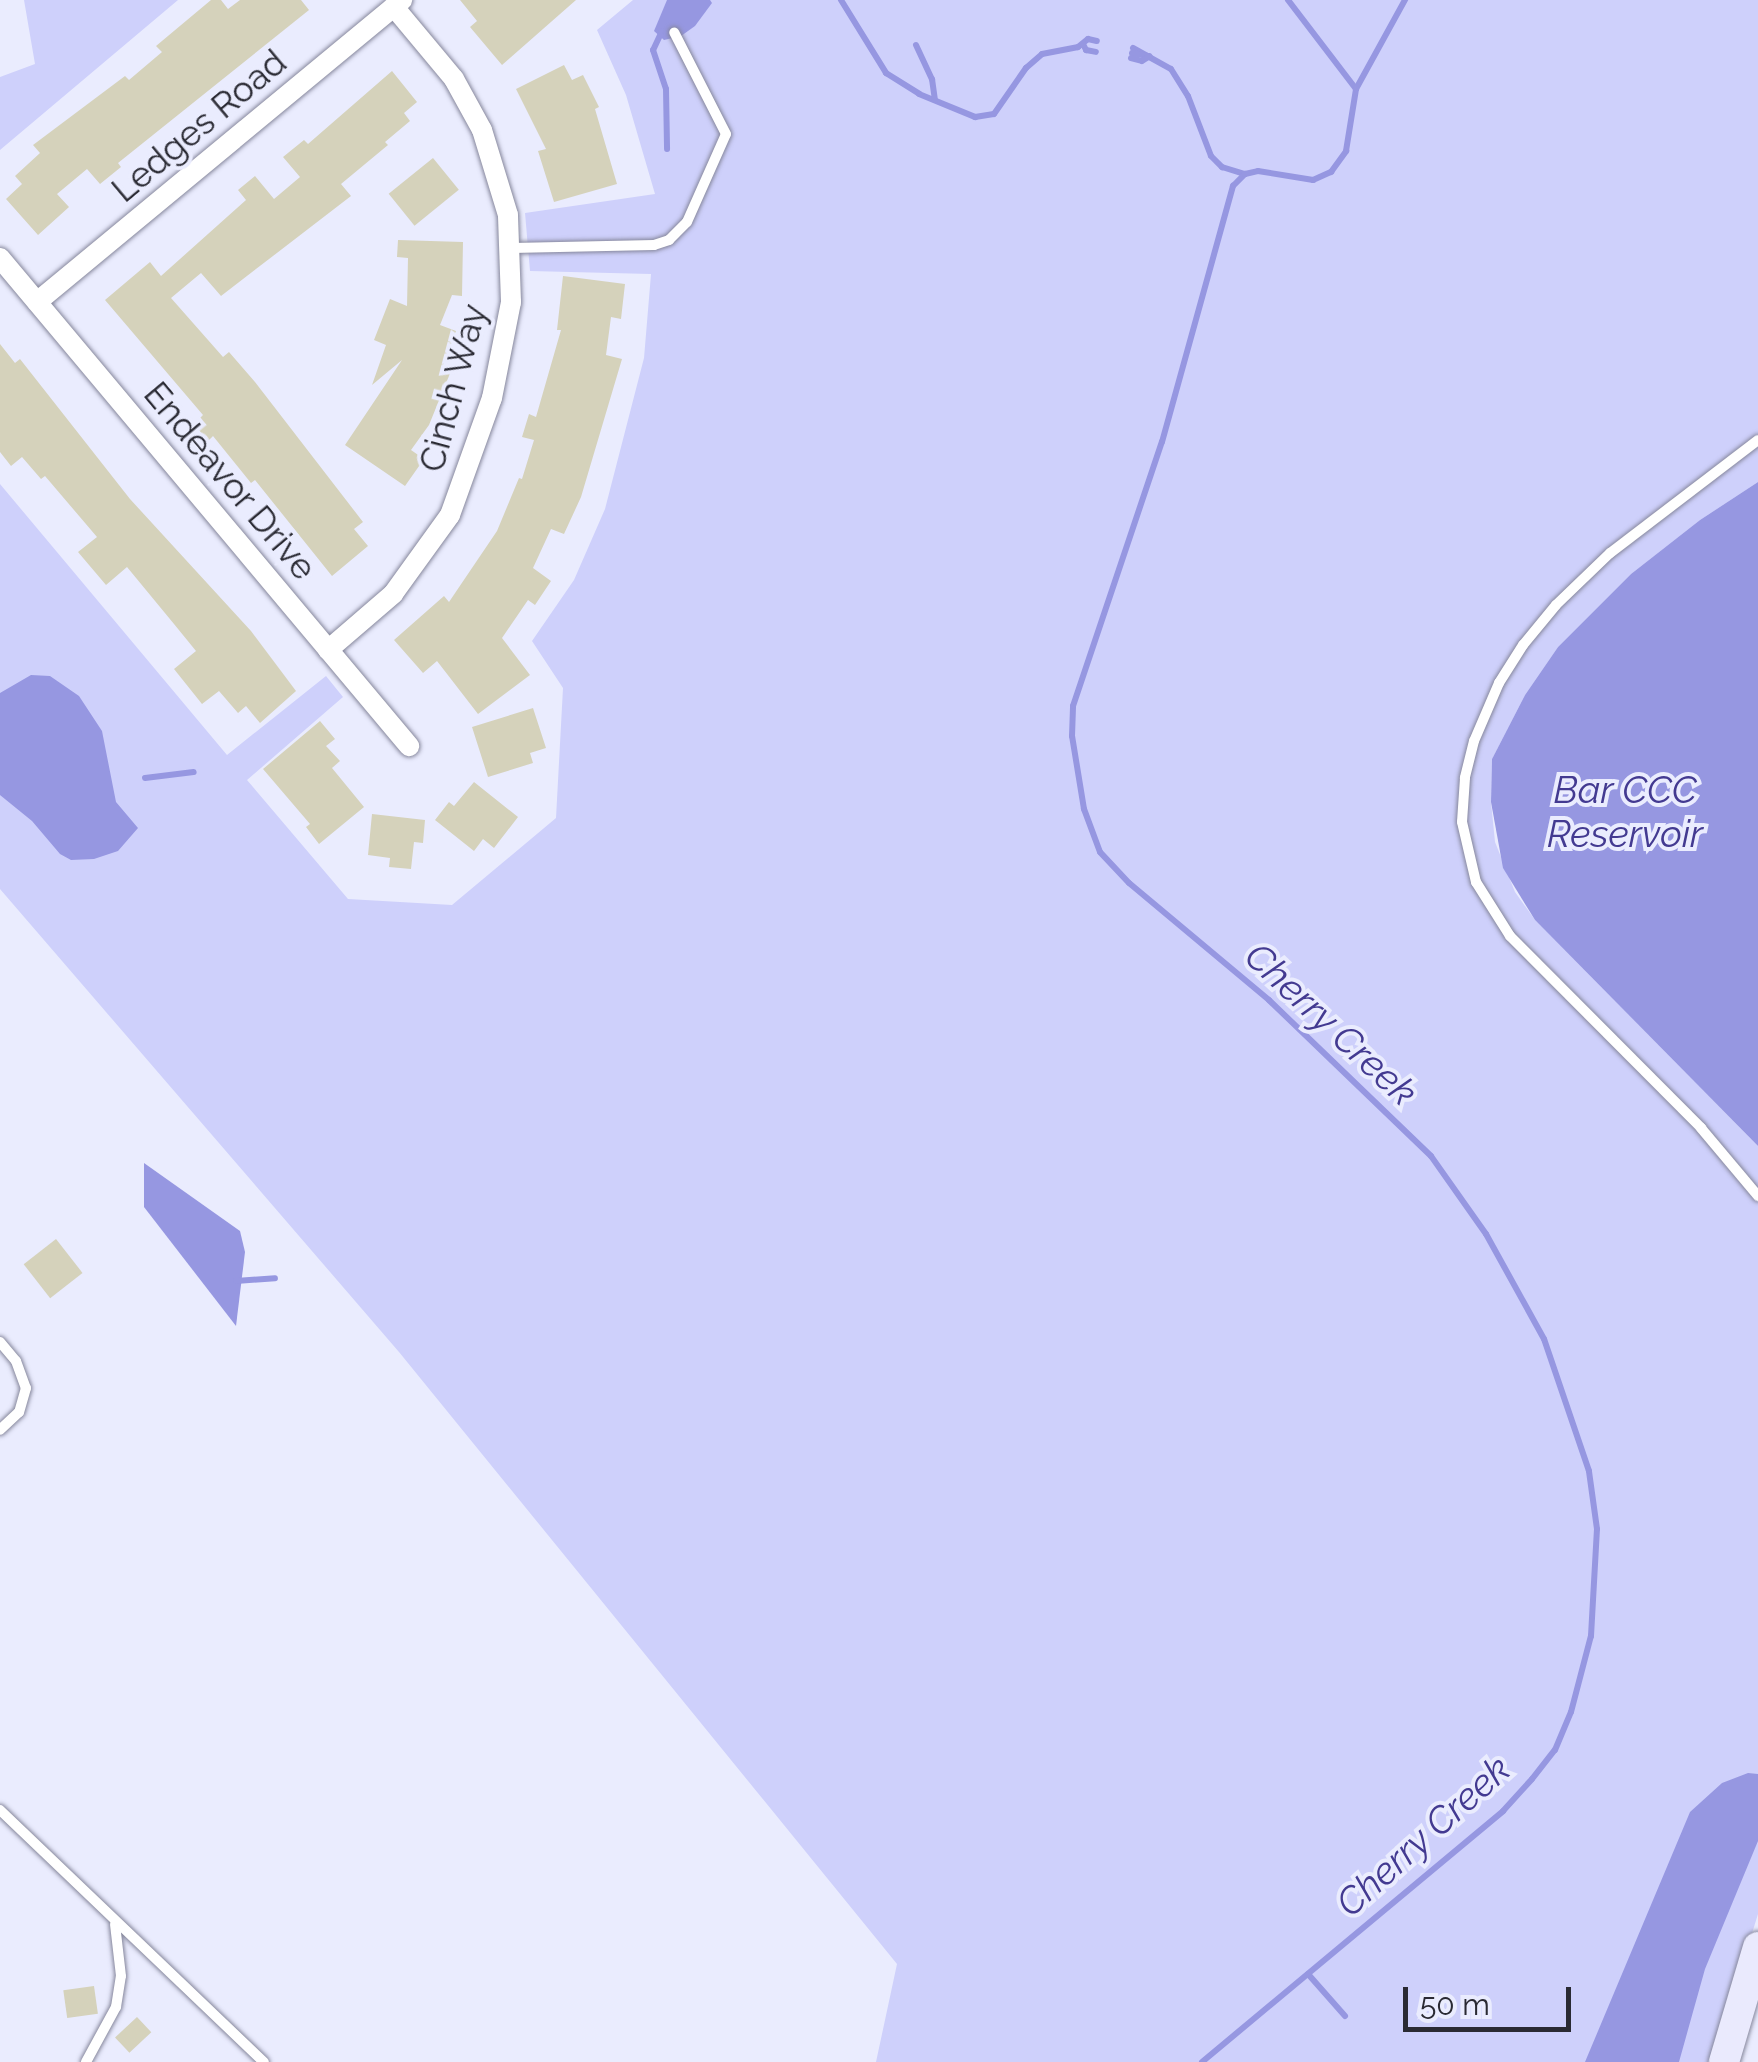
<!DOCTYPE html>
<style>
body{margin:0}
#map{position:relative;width:1758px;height:2062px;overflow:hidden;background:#eaecfe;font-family:Raleway,sans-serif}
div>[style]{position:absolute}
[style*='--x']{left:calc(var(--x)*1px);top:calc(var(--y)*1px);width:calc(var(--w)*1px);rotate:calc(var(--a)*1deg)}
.green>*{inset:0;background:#ced0fb}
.water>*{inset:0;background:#9697e1}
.stream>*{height:6px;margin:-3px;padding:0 3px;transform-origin:3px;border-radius:3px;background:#9697e1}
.building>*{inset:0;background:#d5d2bb;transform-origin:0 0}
.roads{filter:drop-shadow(0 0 2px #86879c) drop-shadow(0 0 2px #86879c)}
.service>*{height:10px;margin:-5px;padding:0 5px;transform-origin:5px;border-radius:5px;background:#fff}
.minor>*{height:20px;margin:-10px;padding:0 10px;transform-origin:10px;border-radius:10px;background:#fff}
.secondary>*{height:30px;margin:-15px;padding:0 15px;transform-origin:15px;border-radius:15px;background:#eaeafd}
span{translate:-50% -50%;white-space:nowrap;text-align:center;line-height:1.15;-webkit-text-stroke:8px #eaecfe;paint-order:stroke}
.street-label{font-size:35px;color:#2a2a33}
.water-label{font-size:38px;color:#433a91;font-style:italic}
.scale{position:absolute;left:1403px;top:1987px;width:168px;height:45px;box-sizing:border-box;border:5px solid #2a2a33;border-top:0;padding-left:12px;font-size:30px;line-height:35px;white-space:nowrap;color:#2a2a33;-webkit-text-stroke:8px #eaecfe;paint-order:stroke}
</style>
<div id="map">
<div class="green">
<i style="clip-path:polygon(24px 0,178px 0,0 150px,0 77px,35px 64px)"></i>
<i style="clip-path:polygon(633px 0,1758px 0,1758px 482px,1700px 520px,1631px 574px,1558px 647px,1525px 695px,1492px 759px,1491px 802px,1495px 842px,1515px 892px,1535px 920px,1758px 1146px,1758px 1914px,1712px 2062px,876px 2062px,897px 1964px,399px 1352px,0 889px,0 484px,227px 755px,326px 676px,343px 697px,247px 780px,348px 899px,452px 905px,556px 818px,563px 688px,532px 641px,574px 580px,605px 509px,644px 358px,651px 274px,530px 271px,525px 213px,655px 194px,626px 95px,597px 30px)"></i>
</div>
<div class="water">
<i style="clip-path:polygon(667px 0,710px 0,712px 3px,695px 26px,681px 36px,664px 40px,654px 31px)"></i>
<i style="clip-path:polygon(1758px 482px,1758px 1146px,1535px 920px,1503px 868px,1491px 802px,1492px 759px,1525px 695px,1558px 647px,1631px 574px,1700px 520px)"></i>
<i style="clip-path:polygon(31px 675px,50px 676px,79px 696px,102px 731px,116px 802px,138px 828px,118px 851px,94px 859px,71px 860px,60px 854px,32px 821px,0 795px,0 693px)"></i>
<i style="clip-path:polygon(144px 1163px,240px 1231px,245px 1252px,236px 1326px,144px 1207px)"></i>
<i style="clip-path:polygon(1748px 1773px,1758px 1774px,1758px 1841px,1705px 1969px,1679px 2062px,1585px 2062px,1690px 1812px,1722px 1783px)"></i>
</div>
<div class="stream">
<i style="--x:841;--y:0;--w:86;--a:58.3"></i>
<i style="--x:886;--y:73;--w:39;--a:32"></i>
<i style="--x:919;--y:94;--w:61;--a:22.3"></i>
<i style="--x:975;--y:117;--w:19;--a:-9"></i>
<i style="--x:994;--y:114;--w:56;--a:-55.2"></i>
<i style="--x:1026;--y:68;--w:21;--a:-41"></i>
<i style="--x:1042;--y:54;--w:37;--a:-11"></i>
<i style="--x:1078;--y:47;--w:13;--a:-39"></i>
<i style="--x:1088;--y:39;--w:9;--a:13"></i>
<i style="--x:1288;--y:0;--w:112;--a:52.6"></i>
<i style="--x:662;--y:31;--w:21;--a:115"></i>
<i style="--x:653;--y:50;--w:41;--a:71.6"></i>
<i style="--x:666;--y:89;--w:60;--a:89"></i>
<i style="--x:1083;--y:44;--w:7;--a:63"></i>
<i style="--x:1086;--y:50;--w:10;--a:11"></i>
<i style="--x:916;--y:45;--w:38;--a:65"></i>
<i style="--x:932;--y:79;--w:21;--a:82"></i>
<i style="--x:1133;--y:48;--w:43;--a:28.9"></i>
<i style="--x:1171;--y:69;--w:32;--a:58"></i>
<i style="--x:1188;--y:96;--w:64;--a:69"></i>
<i style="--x:1211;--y:156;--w:16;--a:45"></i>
<i style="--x:1222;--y:167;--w:24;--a:17"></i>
<i style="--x:1132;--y:53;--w:16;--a:11"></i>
<i style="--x:1131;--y:58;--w:11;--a:15"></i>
<i style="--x:1142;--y:61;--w:9;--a:-32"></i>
<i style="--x:145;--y:778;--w:49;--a:-7"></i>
<i style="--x:236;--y:1281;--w:39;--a:-4"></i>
<i style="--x:1308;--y:1974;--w:56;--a:48.6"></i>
<i style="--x:1202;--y:2062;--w:392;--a:-39.8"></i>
<i style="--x:1503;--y:1811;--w:43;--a:-47.8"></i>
<i style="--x:1532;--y:1779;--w:37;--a:-52"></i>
<i style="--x:1555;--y:1750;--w:41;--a:-67.2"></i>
<i style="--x:1571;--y:1712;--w:79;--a:-75.3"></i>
<i style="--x:1591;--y:1636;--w:107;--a:-86.8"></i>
<i style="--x:1597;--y:1529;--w:59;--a:-97.9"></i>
<i style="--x:1589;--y:1471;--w:139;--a:-108.8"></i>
<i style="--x:1544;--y:1339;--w:120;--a:-118.9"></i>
<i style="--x:1486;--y:1234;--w:95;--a:-125.2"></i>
<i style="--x:1431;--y:1156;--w:225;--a:-136.1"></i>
<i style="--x:1269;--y:1000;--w:182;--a:-140.1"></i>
<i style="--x:1129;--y:883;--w:42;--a:-133.1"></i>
<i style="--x:1100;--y:852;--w:46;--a:-110.4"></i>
<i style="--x:1084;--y:809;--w:74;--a:-99.3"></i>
<i style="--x:1072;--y:736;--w:30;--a:-88"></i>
<i style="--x:1073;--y:706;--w:279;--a:-71.4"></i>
<i style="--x:1162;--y:442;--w:266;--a:-74.5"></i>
<i style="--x:1233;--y:186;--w:17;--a:-45"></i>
<i style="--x:1245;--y:174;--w:13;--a:-13"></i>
<i style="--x:1258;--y:171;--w:56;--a:9.3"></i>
<i style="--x:1313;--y:180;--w:20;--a:-24"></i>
<i style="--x:1331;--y:172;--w:26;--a:-54"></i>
<i style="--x:1346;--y:151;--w:63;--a:-80.8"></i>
<i style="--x:1356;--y:89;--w:102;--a:-61.2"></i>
</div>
<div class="building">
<i style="clip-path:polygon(211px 0,221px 0,228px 9px,240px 0,301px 0,309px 10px,118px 163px,121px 167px,100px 184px,87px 169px,57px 194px,69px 207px,38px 235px,6px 199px,22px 184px,15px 176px,40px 153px,33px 145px,125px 76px,129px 80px,162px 52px,156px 46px)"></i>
<i style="clip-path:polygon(460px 0,576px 0,502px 65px,470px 27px,477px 21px)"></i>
<i style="clip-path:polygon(564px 65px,572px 80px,583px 75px,599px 107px,595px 109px,617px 184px,554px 202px,538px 151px,546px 149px,516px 89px)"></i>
<i style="clip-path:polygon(392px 71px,417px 102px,404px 113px,410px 121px,385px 142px,388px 145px,341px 184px,351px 196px,221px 296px,201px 273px,171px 298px,223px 357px,229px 352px,255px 382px,363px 522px,354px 529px,368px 546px,332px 576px,255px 480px,251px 483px,213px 436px,208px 441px,194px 424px,203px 415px,105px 300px,150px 262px,161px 276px,246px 200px,238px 190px,255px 176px,274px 199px,300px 177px,283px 157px,304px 140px,308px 144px)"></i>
<i style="left:433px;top:158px;width:41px;height:57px;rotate:51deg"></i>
<i style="clip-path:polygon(398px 240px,463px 242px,462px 296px,452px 295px,440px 325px,456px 331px,442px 368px,451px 371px,429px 425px,411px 450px,424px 459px,405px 486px,345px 445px,402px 360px,372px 385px,386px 345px,374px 340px,390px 299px,407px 306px,408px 258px,397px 257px)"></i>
<i style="clip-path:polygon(563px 276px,625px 284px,621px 319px,611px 317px,606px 355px,622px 359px,581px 497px,564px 534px,551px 529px,533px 568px,551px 581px,535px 605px,528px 600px,502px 638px,530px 675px,478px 714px,437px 661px,423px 673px,394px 640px,444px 596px,449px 602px,497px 531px,519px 478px,522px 479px,534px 440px,522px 437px,529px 414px,536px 417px,561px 330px,557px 330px)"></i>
<i style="clip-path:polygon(0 344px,15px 363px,20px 359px,130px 499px,251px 631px,296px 691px,260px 723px,246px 706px,238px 713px,219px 691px,202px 704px,174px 669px,196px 651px,174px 624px,127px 567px,106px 585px,78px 552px,97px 537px,45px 476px,41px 479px,22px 457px,11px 466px,0 452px)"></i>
<i style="clip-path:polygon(533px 708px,546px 748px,530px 753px,533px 763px,488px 777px,472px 727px)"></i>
<i style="clip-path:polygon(320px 721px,335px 739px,326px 746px,340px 761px,332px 768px,364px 807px,319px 844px,306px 827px,310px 824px,263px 769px)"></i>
<i style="clip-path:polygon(474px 782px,518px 817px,494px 848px,483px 839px,474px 851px,435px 820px,449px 802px,454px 806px)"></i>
<i style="clip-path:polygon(372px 814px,425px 820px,423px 843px,414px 842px,411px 869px,389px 867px,390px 858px,368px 855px)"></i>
<i style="left:56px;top:1239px;width:43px;height:41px;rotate:52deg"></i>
<i style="left:94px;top:1986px;width:28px;height:31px;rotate:82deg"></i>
<i style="left:137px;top:2017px;width:21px;height:30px;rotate:47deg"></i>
</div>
<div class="roads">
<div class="service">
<i style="--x:512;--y:248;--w:142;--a:-1.2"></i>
<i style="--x:654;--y:245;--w:16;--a:-18"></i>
<i style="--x:669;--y:240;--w:25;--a:-45"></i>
<i style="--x:687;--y:222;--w:96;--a:-66.1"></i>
<i style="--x:726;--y:134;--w:114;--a:-117"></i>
<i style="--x:1758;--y:440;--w:186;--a:142.6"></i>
<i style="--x:1610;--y:553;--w:75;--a:136.1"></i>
<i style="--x:1556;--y:605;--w:52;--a:129.5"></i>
<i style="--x:1523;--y:645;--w:45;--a:122.3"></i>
<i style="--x:1499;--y:683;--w:63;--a:113.3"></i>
<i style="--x:1474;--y:741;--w:38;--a:104"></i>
<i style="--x:1465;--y:778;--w:44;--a:93.9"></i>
<i style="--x:1462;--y:822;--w:62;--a:76.9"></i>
<i style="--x:1476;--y:882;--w:64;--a:57.8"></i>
<i style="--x:1510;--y:936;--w:271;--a:45.1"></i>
<i style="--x:1701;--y:1128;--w:89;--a:50"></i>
<i style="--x:0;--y:1342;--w:25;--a:50"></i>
<i style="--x:16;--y:1361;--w:29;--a:70"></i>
<i style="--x:26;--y:1388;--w:25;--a:106"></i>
<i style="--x:19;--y:1412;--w:26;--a:137"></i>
<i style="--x:0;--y:1810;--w:365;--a:43.7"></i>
<i style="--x:86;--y:2062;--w:63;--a:-61.4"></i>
<i style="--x:116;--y:2007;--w:31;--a:-81"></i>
<i style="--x:121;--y:1976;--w:52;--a:-96.6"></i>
</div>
<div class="minor">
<i style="--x:0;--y:258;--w:637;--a:50.03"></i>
<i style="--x:37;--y:302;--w:474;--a:-39.6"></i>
<i style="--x:328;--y:650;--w:86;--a:-40.7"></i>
<i style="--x:393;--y:594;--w:97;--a:-54.2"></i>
<i style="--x:450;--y:515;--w:124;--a:-70.3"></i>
<i style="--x:492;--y:398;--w:98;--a:-78.8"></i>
<i style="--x:511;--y:302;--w:87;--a:-92"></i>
<i style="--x:508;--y:215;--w:89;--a:-107"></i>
<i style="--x:482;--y:130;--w:58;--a:-118.8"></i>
<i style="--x:454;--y:79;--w:94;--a:-129.8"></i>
</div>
<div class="secondary">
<i style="--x:1724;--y:2062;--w:120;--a:-73.5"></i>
</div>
</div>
<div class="street-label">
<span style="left:199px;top:126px;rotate:-40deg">Ledges Road</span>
<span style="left:453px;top:388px;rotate:-75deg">Cinch Way</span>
<span style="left:230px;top:481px;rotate:50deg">Endeavor Drive</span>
</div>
<div class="water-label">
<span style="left:1625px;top:812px">Bar CCC<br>Reservoir</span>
<span style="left:1331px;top:1024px;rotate:43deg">Cherry Creek</span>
<span style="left:1423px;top:1836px;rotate:-42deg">Cherry Creek</span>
</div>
<div class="scale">50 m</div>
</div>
